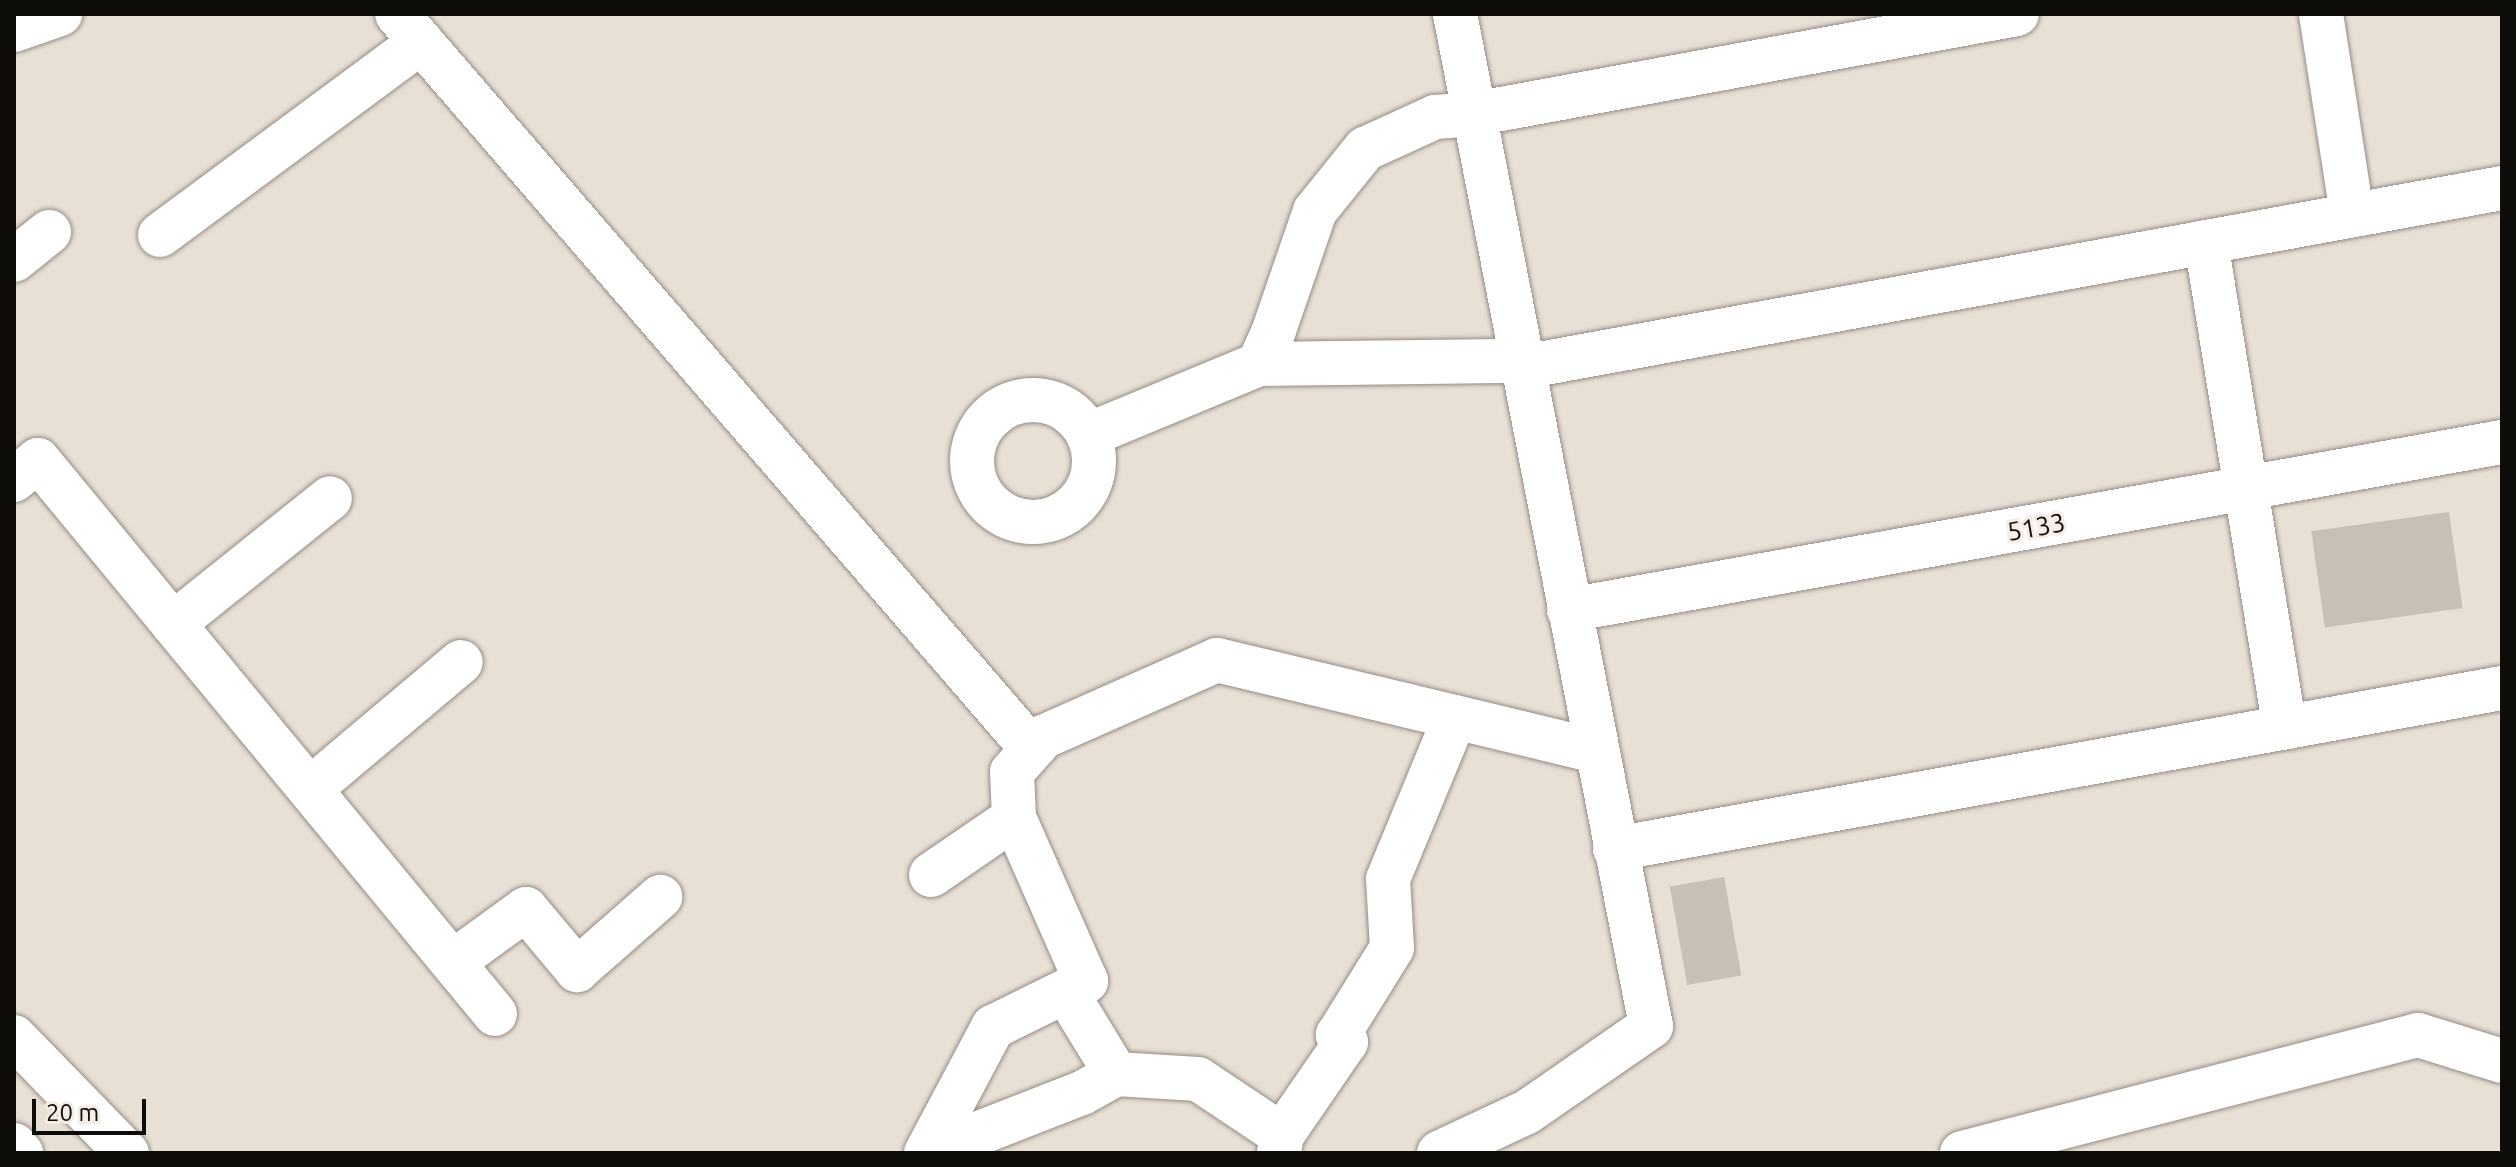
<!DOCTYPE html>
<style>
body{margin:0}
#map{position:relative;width:2516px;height:1167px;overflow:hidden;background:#e8dfd5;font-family:Ubuntu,sans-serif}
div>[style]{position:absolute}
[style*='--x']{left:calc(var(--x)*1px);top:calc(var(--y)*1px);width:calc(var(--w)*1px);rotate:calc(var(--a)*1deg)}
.building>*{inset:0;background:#c8bfb6;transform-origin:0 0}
.roads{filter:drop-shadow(0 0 2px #958c84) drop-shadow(0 0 2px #958c84)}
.minor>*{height:44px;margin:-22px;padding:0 22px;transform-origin:22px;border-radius:22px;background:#fff}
.minor>.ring{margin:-22px;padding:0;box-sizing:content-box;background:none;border:44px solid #fff;border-radius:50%}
.major>*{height:44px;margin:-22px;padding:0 22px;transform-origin:22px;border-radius:22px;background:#fff}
span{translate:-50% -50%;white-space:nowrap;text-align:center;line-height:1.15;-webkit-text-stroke:6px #f5ece3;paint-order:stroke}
.street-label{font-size:26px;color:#0e0c09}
.frame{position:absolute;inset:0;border:16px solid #0e0c09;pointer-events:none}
.scale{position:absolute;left:32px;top:1099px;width:114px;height:36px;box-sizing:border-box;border:4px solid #0e0c09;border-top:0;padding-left:10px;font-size:24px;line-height:28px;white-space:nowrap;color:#0e0c09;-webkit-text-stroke:6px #f5ece3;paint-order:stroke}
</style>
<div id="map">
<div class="building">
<i style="left:2449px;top:512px;width:97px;height:139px;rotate:82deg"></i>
<i style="left:1724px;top:877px;width:100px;height:55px;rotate:80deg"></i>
</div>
<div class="roads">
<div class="minor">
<i style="--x:397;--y:14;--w:971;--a:49.17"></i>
<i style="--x:2321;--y:14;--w:203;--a:81.2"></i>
<i style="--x:14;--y:30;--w:49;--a:-19.2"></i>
<i style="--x:160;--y:235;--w:325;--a:-36.5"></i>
<i style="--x:2206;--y:242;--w:492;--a:80.8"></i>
<i style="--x:14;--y:260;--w:45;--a:-38.7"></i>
<i style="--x:1259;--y:364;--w:37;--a:-66"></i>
<i style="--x:1274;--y:330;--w:126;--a:-71"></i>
<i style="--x:1315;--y:211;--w:80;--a:-51.1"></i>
<i style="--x:1365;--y:149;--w:77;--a:-24.6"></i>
<i style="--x:1435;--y:117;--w:39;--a:-4"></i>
<i style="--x:1474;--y:114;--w:552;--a:-10.43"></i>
<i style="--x:1523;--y:367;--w:995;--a:-10.36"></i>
<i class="ring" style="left:972px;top:400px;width:78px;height:78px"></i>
<i style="--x:1088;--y:435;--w:185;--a:-22.5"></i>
<i style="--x:1259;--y:364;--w:263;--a:-0.7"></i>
<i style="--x:14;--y:480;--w:31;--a:-40"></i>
<i style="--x:38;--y:460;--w:718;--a:50.48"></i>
<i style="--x:1569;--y:610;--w:948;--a:-10.21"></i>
<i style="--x:173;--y:624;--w:201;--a:-38.7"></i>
<i style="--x:310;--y:789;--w:197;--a:-40.1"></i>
<i style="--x:1615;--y:849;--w:901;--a:-10.29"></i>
<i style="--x:931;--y:875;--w:101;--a:-34.5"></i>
<i style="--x:1014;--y:818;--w:46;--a:-92.5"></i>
<i style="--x:1012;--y:772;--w:47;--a:-48.5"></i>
<i style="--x:1043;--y:737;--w:190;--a:-23.9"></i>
<i style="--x:1217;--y:660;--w:390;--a:13.5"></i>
<i style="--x:453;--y:962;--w:90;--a:-36"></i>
<i style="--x:526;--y:909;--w:80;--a:50.1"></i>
<i style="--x:577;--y:970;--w:111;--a:-41.3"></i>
<i style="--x:1066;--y:992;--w:96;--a:58.6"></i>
<i style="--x:926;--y:1153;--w:143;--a:-62"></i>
<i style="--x:993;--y:1027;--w:104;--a:-26.3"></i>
<i style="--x:1086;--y:981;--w:178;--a:-113.8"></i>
<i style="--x:928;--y:1153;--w:165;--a:-21.3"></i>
<i style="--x:1082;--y:1093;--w:39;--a:-29"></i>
<i style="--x:1116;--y:1074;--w:82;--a:3.5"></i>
<i style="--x:1198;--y:1079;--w:101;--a:33.7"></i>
<i style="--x:1279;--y:1153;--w:18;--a:-81"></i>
<i style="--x:1282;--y:1135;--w:113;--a:-55.5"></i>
<i style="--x:1346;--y:1042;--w:11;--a:-139"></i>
<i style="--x:1338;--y:1035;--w:102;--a:-58.2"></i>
<i style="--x:1392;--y:948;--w:69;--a:-93.3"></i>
<i style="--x:1388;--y:879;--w:175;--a:-67.5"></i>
<i style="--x:1439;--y:1153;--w:97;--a:-25"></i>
<i style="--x:1527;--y:1112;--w:151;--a:-34.7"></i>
<i style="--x:1651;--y:1026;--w:1031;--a:-100.96"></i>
<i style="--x:1962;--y:1153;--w:471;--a:-14.5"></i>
<i style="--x:2418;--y:1035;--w:88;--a:17.2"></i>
</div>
<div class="major">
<i style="--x:14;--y:1037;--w:162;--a:45.8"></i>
<i style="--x:14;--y:1145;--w:11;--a:49"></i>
</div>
</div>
<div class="street-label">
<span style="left:2036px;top:527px;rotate:-10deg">5133</span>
</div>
<div class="frame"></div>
<div class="scale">20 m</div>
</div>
